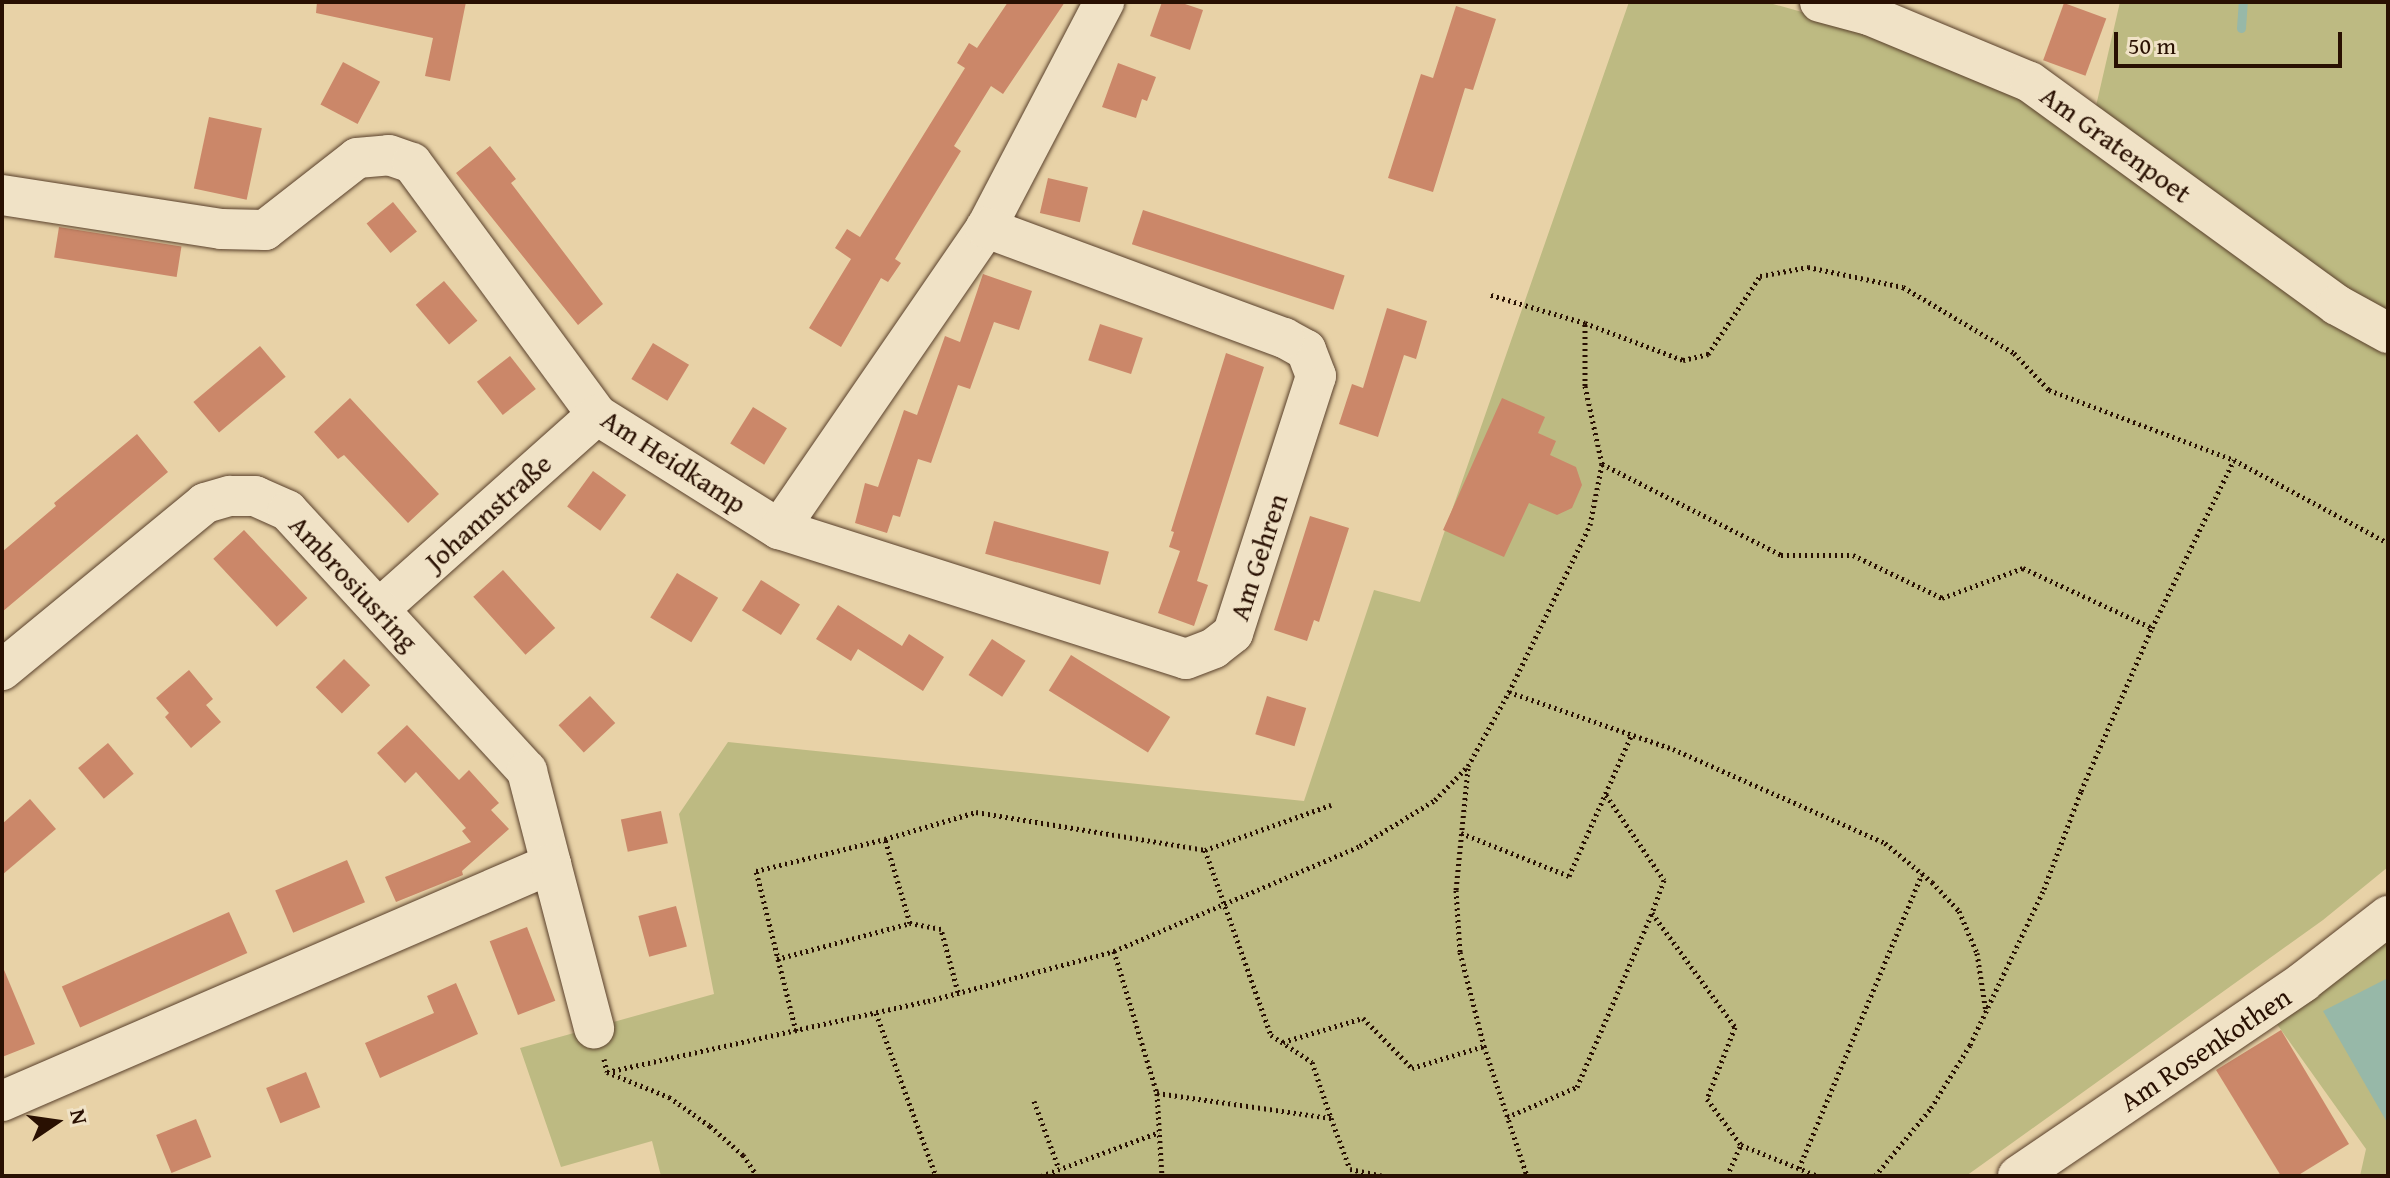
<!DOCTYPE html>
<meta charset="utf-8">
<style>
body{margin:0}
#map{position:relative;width:2390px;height:1178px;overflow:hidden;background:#e8d2a7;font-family:"Gentium Book Plus",serif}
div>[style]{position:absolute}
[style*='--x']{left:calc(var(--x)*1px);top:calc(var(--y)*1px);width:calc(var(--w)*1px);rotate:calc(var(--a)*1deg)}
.green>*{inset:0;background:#bdba82}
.water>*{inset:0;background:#97b8a8}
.stream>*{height:9px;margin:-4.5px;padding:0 4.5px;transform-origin:4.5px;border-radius:4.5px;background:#97b8a8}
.building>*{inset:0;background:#cb8769;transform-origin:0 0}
.path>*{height:5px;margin-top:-2.5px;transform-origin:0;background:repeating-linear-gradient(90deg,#291002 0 2px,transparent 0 6px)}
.roads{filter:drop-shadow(0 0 2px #59402b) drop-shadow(0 0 2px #59402b)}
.minor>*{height:40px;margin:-20px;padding:0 20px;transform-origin:20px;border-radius:20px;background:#f0e2c6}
span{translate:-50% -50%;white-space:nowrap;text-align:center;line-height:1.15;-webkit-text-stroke:7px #f0e2c6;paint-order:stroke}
.street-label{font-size:28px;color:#291002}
.frame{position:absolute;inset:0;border:4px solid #291002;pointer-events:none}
.north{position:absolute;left:16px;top:1082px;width:80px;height:80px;-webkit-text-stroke:6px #f0e2c6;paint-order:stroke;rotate:77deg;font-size:22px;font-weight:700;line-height:32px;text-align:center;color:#291002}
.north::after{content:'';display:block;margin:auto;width:28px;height:36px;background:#291002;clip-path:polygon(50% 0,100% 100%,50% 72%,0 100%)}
.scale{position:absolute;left:2114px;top:32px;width:228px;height:36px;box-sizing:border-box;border:4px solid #291002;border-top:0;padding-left:10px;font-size:24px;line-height:28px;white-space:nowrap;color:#291002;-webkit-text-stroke:6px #f0e2c6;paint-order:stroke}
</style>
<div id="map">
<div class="green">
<i style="clip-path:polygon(1629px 2px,1766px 2px,1866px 30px,2024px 92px,2388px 350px,2388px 867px,2323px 920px,1966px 1176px,661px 1176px,652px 1141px,561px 1167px,520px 1048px,714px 994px,679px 814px,728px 742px,1304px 801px,1374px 590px,1420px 602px)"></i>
<i style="clip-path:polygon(2120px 2px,2388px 2px,2388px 319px,2093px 119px)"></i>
<i style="clip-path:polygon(2388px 938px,2388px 1176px,2360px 1176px,2366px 1149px,2274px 1020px)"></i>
</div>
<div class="water">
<i style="clip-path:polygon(2388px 978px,2388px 1124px,2323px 1011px)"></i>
</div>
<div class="stream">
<i style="--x:2241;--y:28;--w:26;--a:-86"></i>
</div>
<div class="building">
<i style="clip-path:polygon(317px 2px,466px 2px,450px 81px,425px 76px,433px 38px,316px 13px)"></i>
<i style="clip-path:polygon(1008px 2px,1065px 2px,1003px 94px,991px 86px,954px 146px,961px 151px,895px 259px,901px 263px,888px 282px,881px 278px,841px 347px,809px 328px,851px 259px,835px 248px,847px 229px,860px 237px,965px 68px,957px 63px,969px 43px,977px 48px)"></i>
<i style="clip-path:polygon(1162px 2px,1179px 2px,1203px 10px,1190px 50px,1150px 36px)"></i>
<i style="left:2064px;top:3px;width:45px;height:61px;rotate:20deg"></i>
<i style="clip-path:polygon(1456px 6px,1496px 19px,1473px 90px,1465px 88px,1433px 192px,1388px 178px,1421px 74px,1433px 78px)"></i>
<i style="left:343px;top:62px;width:42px;height:48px;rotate:28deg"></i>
<i style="clip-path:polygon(1118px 63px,1156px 77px,1147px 101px,1142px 99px,1136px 118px,1102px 107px)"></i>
<i style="left:209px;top:117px;width:54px;height:73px;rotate:12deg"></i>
<i style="clip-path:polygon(490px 146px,516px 179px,511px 183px,603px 304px,578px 325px,456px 173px)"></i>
<i style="left:1048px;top:178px;width:41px;height:36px;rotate:13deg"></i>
<i style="left:393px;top:202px;width:38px;height:34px;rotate:51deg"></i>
<i style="left:1143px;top:210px;width:212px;height:36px;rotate:18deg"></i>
<i style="left:59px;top:227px;width:124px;height:31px;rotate:9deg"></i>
<i style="clip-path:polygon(983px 274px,1032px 291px,1019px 330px,994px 322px,970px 389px,958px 385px,931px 463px,918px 459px,900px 517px,893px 515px,887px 533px,855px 523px,865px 483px,878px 487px,904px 410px,917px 415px,945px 336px,960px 342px)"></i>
<i style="left:444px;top:281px;width:52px;height:37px;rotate:50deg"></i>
<i style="clip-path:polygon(1387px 308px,1427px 321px,1416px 359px,1404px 355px,1378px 437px,1339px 424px,1352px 384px,1363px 388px)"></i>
<i style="left:1100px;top:324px;width:45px;height:38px;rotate:18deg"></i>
<i style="left:653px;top:343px;width:42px;height:42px;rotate:31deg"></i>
<i style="left:260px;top:346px;width:40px;height:87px;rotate:50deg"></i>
<i style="clip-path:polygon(1226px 353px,1264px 367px,1197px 581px,1208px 585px,1194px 626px,1158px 613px,1180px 551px,1169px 547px,1174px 532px,1171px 531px)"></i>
<i style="left:510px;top:356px;width:42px;height:42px;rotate:52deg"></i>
<i style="clip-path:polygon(350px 398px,439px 494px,408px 523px,344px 455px,338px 459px,314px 432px)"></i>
<i style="clip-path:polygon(1502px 398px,1545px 417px,1538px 433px,1556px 441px,1550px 455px,1576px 467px,1582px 485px,1572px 508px,1557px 515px,1529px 503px,1504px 557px,1443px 530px)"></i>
<i style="left:753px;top:407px;width:40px;height:43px;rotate:32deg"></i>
<i style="clip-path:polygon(137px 434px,168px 472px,2px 612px,2px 552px,56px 506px,54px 503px)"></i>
<i style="left:593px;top:471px;width:41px;height:44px;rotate:36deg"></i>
<i style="clip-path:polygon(1310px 516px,1349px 528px,1319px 622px,1314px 620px,1307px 641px,1274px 630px)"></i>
<i style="left:994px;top:521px;width:119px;height:34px;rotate:15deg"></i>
<i style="left:244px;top:530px;width:93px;height:42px;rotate:47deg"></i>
<i style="left:503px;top:570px;width:78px;height:40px;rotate:48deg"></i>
<i style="left:677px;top:573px;width:48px;height:52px;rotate:31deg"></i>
<i style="left:761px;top:580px;width:46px;height:36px;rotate:32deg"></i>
<i style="clip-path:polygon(838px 605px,902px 646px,909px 634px,944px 657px,923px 691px,858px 649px,851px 661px,816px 639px)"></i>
<i style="left:992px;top:639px;width:40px;height:43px;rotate:33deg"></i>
<i style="left:1071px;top:655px;width:117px;height:42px;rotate:32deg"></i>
<i style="left:344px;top:659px;width:37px;height:40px;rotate:45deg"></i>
<i style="clip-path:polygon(189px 670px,213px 699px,206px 705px,221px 722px,191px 748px,165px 717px,169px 713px,156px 698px)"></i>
<i style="left:590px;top:696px;width:37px;height:43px;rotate:47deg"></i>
<i style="left:1267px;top:696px;width:41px;height:40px;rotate:17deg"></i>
<i style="clip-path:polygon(407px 725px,459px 780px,469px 770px,499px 803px,491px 810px,509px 829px,462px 871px,463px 875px,396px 902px,385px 877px,471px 842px,462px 831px,466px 828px,416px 772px,405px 783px,377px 753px)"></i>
<i style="left:108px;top:743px;width:40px;height:39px;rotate:50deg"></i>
<i style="clip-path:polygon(30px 799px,56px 829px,2px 875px,2px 824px)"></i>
<i style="left:661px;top:811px;width:33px;height:41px;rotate:78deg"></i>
<i style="left:347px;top:860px;width:46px;height:78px;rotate:67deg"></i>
<i style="left:676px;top:906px;width:42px;height:39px;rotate:75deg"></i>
<i style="left:229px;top:912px;width:45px;height:183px;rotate:66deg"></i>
<i style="left:527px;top:927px;width:79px;height:40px;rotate:69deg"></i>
<i style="clip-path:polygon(2px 965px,35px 1044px,2px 1057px)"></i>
<i style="clip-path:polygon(456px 983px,478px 1034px,380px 1078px,365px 1043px,434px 1013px,427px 996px)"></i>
<i style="clip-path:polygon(2281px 1030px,2349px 1144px,2297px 1176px,2281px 1176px,2216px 1070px)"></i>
<i style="left:306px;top:1072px;width:38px;height:43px;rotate:68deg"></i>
<i style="left:196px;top:1119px;width:41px;height:43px;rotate:68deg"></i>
</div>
<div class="path">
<i style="--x:1585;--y:323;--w:105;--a:20.7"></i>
<i style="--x:1683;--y:360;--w:26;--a:-13"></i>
<i style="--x:1708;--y:354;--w:94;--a:-56.3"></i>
<i style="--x:1760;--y:276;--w:49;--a:-10.6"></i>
<i style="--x:1808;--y:267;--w:97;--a:11.9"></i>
<i style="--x:1903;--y:287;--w:129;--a:30.7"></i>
<i style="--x:2014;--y:353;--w:51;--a:46.6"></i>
<i style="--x:2049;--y:390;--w:198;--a:20.7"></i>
<i style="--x:2234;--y:460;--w:175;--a:28.3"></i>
<i style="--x:1602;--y:464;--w:201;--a:26.9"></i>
<i style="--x:1781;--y:555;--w:72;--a:0"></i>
<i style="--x:1853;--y:555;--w:99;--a:25.8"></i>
<i style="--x:1942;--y:598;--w:86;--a:-20.3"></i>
<i style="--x:2023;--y:568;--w:142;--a:24.9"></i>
<i style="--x:1509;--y:692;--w:174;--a:19.2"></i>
<i style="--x:1673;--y:749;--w:232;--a:23.9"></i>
<i style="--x:1885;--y:843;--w:61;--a:39.7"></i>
<i style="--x:1932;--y:882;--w:40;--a:47"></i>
<i style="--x:1959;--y:911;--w:46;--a:66.8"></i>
<i style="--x:1977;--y:953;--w:60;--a:81.3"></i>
<i style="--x:1468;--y:768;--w:123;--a:95.6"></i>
<i style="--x:1456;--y:890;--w:62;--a:86.3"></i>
<i style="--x:1460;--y:952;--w:97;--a:75.7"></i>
<i style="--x:1484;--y:1046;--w:137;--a:71.7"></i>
<i style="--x:1606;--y:795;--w:103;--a:55.7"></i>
<i style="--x:1664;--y:880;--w:35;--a:110"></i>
<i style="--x:1461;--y:833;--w:116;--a:21.7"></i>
<i style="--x:1569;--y:876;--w:155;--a:-66.1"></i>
<i style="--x:1205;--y:850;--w:134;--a:-19.7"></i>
<i style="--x:1114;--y:951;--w:148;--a:73.2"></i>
<i style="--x:1157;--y:1093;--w:83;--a:86.6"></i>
<i style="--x:777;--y:959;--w:138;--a:-15.1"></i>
<i style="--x:958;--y:992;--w:65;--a:-105.1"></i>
<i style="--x:941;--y:929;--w:32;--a:-169"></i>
<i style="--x:910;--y:923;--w:88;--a:-106.6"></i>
<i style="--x:885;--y:839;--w:95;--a:-16.5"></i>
<i style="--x:976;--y:812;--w:232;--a:9.4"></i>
<i style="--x:1205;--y:850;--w:196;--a:70.4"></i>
<i style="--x:1271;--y:1035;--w:49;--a:33.4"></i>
<i style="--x:1312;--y:1062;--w:59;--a:71.3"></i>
<i style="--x:876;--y:1013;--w:174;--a:69.8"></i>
<i style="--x:796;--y:1031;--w:165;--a:-104"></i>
<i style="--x:756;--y:871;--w:133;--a:-13.9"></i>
<i style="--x:1283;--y:1042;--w:84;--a:-16.7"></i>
<i style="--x:1363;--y:1018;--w:70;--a:45.6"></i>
<i style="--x:1412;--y:1068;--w:75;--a:-17"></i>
<i style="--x:604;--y:1059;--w:13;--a:77"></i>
<i style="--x:607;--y:1072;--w:67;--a:22"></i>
<i style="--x:669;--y:1097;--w:50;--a:35.3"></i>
<i style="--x:710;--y:1126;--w:44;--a:41.3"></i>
<i style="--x:743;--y:1155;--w:25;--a:56"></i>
<i style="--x:607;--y:1072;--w:329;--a:-12.5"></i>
<i style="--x:928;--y:1001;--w:193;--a:-15"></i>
<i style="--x:1114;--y:951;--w:267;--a:-23.1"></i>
<i style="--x:1360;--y:846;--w:88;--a:-31.5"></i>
<i style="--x:1435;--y:800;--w:47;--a:-45.9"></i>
<i style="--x:1468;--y:766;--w:85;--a:-61"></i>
<i style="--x:1509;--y:692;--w:186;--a:-64.1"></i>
<i style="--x:1590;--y:525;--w:62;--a:-78.9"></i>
<i style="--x:1602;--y:464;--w:80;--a:-102.3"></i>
<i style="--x:1585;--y:386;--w:63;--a:-90"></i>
<i style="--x:1585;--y:323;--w:101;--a:-163.4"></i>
<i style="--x:1157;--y:1093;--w:176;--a:8.2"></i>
<i style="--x:1331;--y:1118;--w:54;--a:69.6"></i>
<i style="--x:1350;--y:1169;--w:34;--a:12"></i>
<i style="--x:1034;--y:1101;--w:72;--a:69.8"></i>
<i style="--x:1507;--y:1117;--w:76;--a:-23.2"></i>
<i style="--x:1577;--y:1087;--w:189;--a:-66.7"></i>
<i style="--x:1652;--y:913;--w:141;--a:53.9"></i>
<i style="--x:1735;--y:1027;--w:77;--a:111.3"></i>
<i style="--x:1707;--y:1099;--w:57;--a:53.5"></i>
<i style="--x:1799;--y:1168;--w:319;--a:-67.3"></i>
<i style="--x:1041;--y:1176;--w:126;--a:-20.4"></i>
<i style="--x:1727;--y:1176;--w:34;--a:-66"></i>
<i style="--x:1741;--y:1145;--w:83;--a:21.9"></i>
<i style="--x:1875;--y:1176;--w:88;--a:-50.5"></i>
<i style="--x:1931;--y:1108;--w:74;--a:-58.2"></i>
<i style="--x:1970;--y:1045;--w:173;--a:-64.6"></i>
<i style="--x:2044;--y:889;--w:105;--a:-69.3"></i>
<i style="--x:2081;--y:791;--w:178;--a:-66.5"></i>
<i style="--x:2152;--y:628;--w:187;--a:-64"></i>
</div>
<div class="roads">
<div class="minor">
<i style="--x:1820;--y:2;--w:51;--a:14.9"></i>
<i style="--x:1869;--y:15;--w:174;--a:22.6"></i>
<i style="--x:2030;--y:82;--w:379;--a:36"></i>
<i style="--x:2337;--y:305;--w:58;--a:28.8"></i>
<i style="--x:2;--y:195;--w:222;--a:8.8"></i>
<i style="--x:221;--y:229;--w:44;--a:1.3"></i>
<i style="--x:265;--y:230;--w:117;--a:-38"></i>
<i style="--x:357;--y:158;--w:32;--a:-5"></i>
<i style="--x:389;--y:155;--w:24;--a:19"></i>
<i style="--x:412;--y:163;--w:313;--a:53.7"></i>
<i style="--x:597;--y:415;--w:215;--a:32.1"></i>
<i style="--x:779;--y:529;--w:365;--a:-55.5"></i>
<i style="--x:986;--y:228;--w:255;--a:-62.4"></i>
<i style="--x:779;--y:529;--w:427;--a:17.7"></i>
<i style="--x:1186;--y:659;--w:30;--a:-21"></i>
<i style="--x:1214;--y:648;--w:24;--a:-38"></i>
<i style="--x:1233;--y:633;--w:270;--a:-72.1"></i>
<i style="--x:1316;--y:376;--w:28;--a:-111"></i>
<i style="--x:1306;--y:350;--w:25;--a:-151"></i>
<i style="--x:1284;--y:338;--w:318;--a:-159.7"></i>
<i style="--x:379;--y:609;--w:292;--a:-41.7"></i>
<i style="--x:2;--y:670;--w:263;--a:-39.4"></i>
<i style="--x:205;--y:503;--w:26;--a:-16"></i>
<i style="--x:230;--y:496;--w:25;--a:0"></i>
<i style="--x:255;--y:496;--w:36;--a:24"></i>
<i style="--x:288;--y:511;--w:353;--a:47.4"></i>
<i style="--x:527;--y:771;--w:96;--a:75.5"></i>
<i style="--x:551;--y:864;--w:598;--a:156.65"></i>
<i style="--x:551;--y:864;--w:170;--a:75.3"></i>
<i style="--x:2018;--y:1176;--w:345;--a:-34.2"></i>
<i style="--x:2303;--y:982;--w:108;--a:-37.8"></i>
</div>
</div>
<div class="street-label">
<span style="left:2116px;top:144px;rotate:36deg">Am Gratenpoet</span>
<span style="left:674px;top:461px;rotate:33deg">Am Heidkamp</span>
<span style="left:488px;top:512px;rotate:-42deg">Johannstraße</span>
<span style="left:1258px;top:557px;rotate:-72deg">Am Gehren</span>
<span style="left:354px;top:583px;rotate:47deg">Ambrosiusring</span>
<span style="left:2205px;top:1049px;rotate:-34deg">Am Rosenkothen</span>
</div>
<div class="frame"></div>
<div class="north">N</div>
<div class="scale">50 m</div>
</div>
